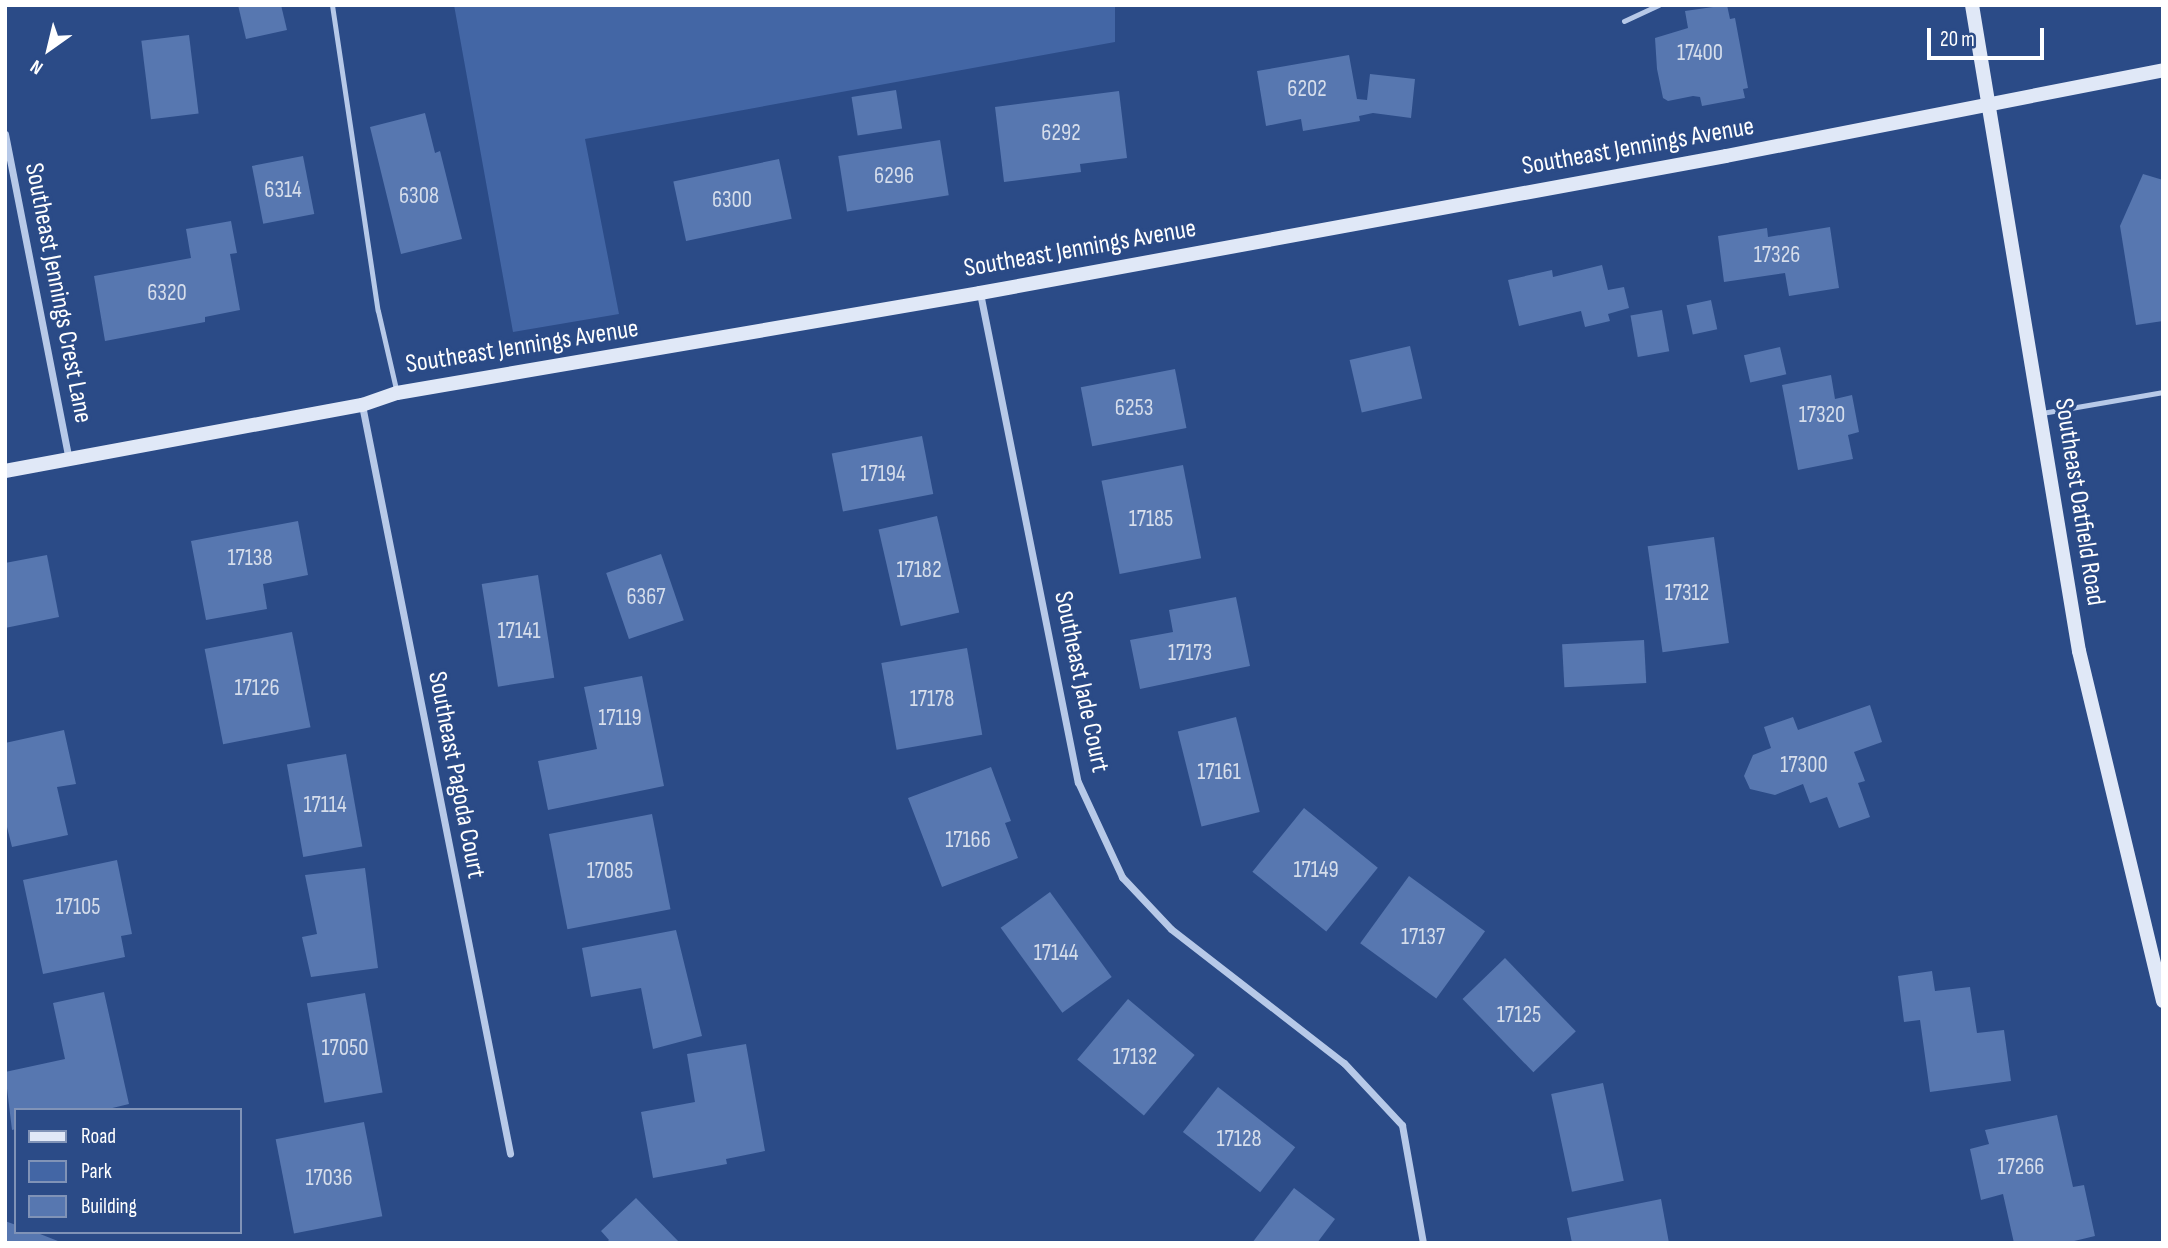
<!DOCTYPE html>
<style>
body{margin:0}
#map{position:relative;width:2168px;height:1248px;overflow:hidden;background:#2b4b87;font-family:"Sofia Sans Condensed",sans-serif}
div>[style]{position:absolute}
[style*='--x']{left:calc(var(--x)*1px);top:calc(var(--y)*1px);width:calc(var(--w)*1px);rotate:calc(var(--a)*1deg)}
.green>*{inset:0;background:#4366a5}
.building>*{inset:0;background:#5777b0;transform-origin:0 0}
.lane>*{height:5px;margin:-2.5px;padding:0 2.5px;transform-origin:2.5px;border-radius:2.5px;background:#b7c9e8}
.street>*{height:7px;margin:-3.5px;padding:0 3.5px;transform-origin:3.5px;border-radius:3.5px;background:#b7c9e8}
.secondary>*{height:14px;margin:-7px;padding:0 7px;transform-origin:7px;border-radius:7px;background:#e0e8f7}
span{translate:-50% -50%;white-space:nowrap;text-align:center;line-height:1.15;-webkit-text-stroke:7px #2b4b87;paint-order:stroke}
.number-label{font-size:23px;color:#d5ddeb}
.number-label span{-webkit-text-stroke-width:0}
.street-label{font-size:26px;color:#fff}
.frame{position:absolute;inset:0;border:7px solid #fff;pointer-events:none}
.legend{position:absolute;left:14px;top:1108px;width:228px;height:126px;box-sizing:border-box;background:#2b4b87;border:2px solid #8093b7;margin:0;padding:9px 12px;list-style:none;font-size:21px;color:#fff}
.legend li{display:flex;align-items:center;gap:14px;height:35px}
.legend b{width:35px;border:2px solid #8093b7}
.north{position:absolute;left:14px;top:14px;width:70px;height:70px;-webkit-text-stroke:5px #2b4b87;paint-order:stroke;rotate:214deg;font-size:19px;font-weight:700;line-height:28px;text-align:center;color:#fff}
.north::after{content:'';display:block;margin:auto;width:24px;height:32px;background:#fff;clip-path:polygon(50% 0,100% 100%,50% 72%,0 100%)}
.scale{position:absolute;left:1927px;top:28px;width:117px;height:32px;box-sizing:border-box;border:4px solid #fff;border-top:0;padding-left:9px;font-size:21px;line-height:24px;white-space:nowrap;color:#fff;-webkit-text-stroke:5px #2b4b87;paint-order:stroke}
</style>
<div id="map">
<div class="green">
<i style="clip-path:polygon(454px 5px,1115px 5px,1115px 42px,585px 139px,619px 314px,513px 332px)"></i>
</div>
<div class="building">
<i style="clip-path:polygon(238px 5px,281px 5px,287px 30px,246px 39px)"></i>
<i style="clip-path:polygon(1727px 5px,1730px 19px,1735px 18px,1748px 88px,1743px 89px,1745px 98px,1702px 106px,1700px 97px,1693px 96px,1668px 101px,1663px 98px,1657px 69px,1655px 38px,1688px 28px,1685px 11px)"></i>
<i style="left:189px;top:35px;width:79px;height:48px;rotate:83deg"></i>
<i style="clip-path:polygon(1349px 55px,1357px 99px,1367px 100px,1370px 74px,1415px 79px,1411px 118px,1373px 113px,1359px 116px,1360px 121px,1303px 131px,1301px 119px,1266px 126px,1257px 71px)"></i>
<i style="left:896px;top:90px;width:39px;height:45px;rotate:81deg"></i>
<i style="clip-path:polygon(1119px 91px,1127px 158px,1080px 164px,1081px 172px,1004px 182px,995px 107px)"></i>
<i style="clip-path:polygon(425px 113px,435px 153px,440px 151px,462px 239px,401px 254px,370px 127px)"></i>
<i style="left:940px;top:140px;width:56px;height:103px;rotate:81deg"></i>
<i style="left:303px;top:156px;width:59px;height:52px;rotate:79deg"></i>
<i style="left:779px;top:159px;width:61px;height:108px;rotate:78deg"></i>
<i style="clip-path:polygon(2143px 174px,2163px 180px,2163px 321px,2136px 325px,2120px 226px)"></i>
<i style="clip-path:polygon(231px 221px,237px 253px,230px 254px,240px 310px,205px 317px,205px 322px,105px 341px,94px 276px,191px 258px,186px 229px)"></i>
<i style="clip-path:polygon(1830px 227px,1839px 288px,1789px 296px,1785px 273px,1724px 282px,1718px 236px,1767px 228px,1768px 237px)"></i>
<i style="clip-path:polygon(1602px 265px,1608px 290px,1624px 287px,1629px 308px,1608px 314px,1610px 321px,1585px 327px,1581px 311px,1519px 326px,1508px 280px,1552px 270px,1553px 277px)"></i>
<i style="left:1711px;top:300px;width:30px;height:25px;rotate:78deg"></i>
<i style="left:1662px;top:310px;width:42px;height:32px;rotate:80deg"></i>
<i style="left:1410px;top:346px;width:54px;height:62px;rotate:77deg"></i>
<i style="left:1780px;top:347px;width:28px;height:37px;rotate:77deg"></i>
<i style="left:1175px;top:369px;width:60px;height:96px;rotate:79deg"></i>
<i style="clip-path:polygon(1831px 375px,1835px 399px,1852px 395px,1859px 432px,1848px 435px,1853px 459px,1798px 470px,1782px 385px)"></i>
<i style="left:922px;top:436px;width:59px;height:92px;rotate:79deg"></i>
<i style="left:1183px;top:465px;width:95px;height:83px;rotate:79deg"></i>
<i style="left:937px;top:516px;width:99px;height:60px;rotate:77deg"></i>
<i style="clip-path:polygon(298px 521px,308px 575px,263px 584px,267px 609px,206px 620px,191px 541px)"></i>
<i style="left:1714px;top:537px;width:107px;height:67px;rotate:82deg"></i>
<i style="left:661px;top:554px;width:70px;height:58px;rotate:71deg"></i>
<i style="clip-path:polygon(47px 555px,59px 617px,5px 628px,5px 563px)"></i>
<i style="left:538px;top:575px;width:104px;height:57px;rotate:81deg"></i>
<i style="clip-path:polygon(1236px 597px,1250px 666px,1140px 689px,1130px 640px,1173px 632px,1169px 610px)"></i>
<i style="left:292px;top:632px;width:97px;height:89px;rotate:79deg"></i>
<i style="left:1644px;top:640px;width:43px;height:82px;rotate:87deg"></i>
<i style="left:967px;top:648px;width:88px;height:87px;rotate:80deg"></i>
<i style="clip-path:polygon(642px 676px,664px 786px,548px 810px,538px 761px,597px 749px,584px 687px)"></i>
<i style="clip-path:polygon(1870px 705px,1882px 742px,1854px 752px,1865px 781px,1858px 783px,1870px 817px,1839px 828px,1827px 797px,1810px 803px,1803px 784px,1775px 795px,1750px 789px,1744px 776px,1753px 755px,1771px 748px,1764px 727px,1793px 717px,1798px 730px)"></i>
<i style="left:1236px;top:717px;width:98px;height:60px;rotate:76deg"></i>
<i style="clip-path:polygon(64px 730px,76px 784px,57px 787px,68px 835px,12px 847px,5px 819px,5px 743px)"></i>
<i style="left:346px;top:754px;width:94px;height:60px;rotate:80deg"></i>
<i style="clip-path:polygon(991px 767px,1011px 821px,1005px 823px,1018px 858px,942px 887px,908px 798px)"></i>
<i style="left:1304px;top:808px;width:95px;height:82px;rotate:39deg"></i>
<i style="left:652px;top:814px;width:97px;height:105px;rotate:79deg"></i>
<i style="clip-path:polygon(117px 860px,132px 934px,121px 936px,125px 957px,43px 974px,23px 880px)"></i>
<i style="clip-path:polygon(365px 868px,378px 968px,311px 977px,302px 937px,317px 934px,305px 875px)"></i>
<i style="left:1409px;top:876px;width:94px;height:83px;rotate:36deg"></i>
<i style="left:1050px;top:892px;width:105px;height:61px;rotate:54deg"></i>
<i style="clip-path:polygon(676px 930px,702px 1036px,653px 1049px,641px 988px,591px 997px,582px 948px)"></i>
<i style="left:1505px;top:958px;width:102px;height:59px;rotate:46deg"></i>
<i style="clip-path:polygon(1932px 971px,1935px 991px,1970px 987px,1977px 1033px,2004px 1030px,2011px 1081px,1930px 1092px,1920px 1020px,1904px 1022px,1898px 976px)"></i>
<i style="clip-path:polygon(104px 992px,129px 1104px,104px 1110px,16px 1110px,16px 1129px,12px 1130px,5px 1072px,65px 1059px,53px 1003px)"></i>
<i style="left:365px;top:993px;width:101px;height:59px;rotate:80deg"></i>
<i style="left:1128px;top:999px;width:87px;height:79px;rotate:40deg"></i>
<i style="clip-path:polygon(746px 1044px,765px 1151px,726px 1159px,727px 1164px,653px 1178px,641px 1112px,695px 1102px,687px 1054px)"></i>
<i style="left:1603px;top:1083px;width:100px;height:53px;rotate:78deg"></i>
<i style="left:1218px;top:1087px;width:98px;height:57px;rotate:38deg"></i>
<i style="clip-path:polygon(2057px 1115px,2073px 1187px,2084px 1185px,2095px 1236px,2066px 1243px,2014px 1243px,2003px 1194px,1981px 1200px,1970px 1149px,1989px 1144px,1985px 1130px)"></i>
<i style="left:364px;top:1122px;width:96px;height:90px;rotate:79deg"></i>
<i style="clip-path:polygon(1294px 1188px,1335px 1219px,1317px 1243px,1252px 1243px)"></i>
<i style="clip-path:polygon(636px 1198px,680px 1243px,606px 1243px,609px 1240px,601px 1231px)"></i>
<i style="clip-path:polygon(1661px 1199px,1669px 1243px,1572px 1243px,1567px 1218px)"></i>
<i style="clip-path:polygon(5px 1221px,16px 1225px,16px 1232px,35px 1232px,63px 1243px,5px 1243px)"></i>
</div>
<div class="lane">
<i style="--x:332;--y:5;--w:309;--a:81.5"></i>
<i style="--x:378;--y:311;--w:84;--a:77"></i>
<i style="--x:1624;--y:21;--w:38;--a:-25"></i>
<i style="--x:2042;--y:413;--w:123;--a:-9.8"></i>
</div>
<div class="street">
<i style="--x:5;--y:134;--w:331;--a:78.9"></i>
<i style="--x:980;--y:293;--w:499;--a:78.7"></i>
<i style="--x:1078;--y:782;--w:105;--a:65.1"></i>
<i style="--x:1122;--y:877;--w:71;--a:46.7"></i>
<i style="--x:1171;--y:929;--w:219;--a:37.8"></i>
<i style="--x:1344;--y:1063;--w:85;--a:46.9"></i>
<i style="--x:1402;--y:1125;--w:120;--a:79.9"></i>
<i style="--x:362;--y:405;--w:763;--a:78.81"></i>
</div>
<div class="secondary">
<i style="--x:1972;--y:5;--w:655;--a:80.6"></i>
<i style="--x:2079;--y:651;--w:360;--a:76.5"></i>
<i style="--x:5;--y:471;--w:363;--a:-10.5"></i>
<i style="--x:362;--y:405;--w:37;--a:-19"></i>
<i style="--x:397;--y:393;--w:592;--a:-9.73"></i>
<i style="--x:980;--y:293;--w:758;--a:-10.41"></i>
<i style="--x:1726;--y:156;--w:445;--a:-11.1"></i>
</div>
<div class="number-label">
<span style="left:1700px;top:53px">17400</span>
<span style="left:1307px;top:89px">6202</span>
<span style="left:1061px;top:133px">6292</span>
<span style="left:894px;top:176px">6296</span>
<span style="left:283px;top:190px">6314</span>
<span style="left:419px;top:196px">6308</span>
<span style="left:732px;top:200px">6300</span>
<span style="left:1777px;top:255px">17326</span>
<span style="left:167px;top:293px">6320</span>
<span style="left:1134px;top:408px">6253</span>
<span style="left:1822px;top:415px">17320</span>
<span style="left:883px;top:474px">17194</span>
<span style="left:1151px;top:519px">17185</span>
<span style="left:250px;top:558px">17138</span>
<span style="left:919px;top:570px">17182</span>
<span style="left:1687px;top:593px">17312</span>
<span style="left:646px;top:597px">6367</span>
<span style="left:519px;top:631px">17141</span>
<span style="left:1190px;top:653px">17173</span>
<span style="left:257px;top:688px">17126</span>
<span style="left:932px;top:699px">17178</span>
<span style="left:620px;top:718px">17119</span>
<span style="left:1804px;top:765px">17300</span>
<span style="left:1219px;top:772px">17161</span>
<span style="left:325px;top:805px">17114</span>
<span style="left:968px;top:840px">17166</span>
<span style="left:1316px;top:870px">17149</span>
<span style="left:610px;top:871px">17085</span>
<span style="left:78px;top:907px">17105</span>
<span style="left:1423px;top:937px">17137</span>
<span style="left:1056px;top:953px">17144</span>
<span style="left:1519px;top:1015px">17125</span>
<span style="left:345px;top:1048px">17050</span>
<span style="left:1135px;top:1057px">17132</span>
<span style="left:1239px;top:1139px">17128</span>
<span style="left:2021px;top:1167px">17266</span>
<span style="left:329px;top:1178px">17036</span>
</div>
<div class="street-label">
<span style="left:1638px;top:147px;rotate:-10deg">Southeast Jennings Avenue</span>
<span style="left:1080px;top:249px;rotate:-10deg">Southeast Jennings Avenue</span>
<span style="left:58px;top:293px;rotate:79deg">Southeast Jennings Crest Lane</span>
<span style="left:522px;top:347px;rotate:-9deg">Southeast Jennings Avenue</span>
<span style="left:2079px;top:502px;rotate:81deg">Southeast Oatfield Road</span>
<span style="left:1081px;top:682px;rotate:78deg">Southeast Jade Court</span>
<span style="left:456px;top:775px;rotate:79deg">Southeast Pagoda Court</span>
</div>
<div class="frame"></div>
<ul class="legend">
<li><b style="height:9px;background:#e0e8f7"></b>Road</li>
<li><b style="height:19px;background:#4366a5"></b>Park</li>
<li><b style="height:19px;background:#5777b0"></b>Building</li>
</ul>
<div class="north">N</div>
<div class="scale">20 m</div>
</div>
